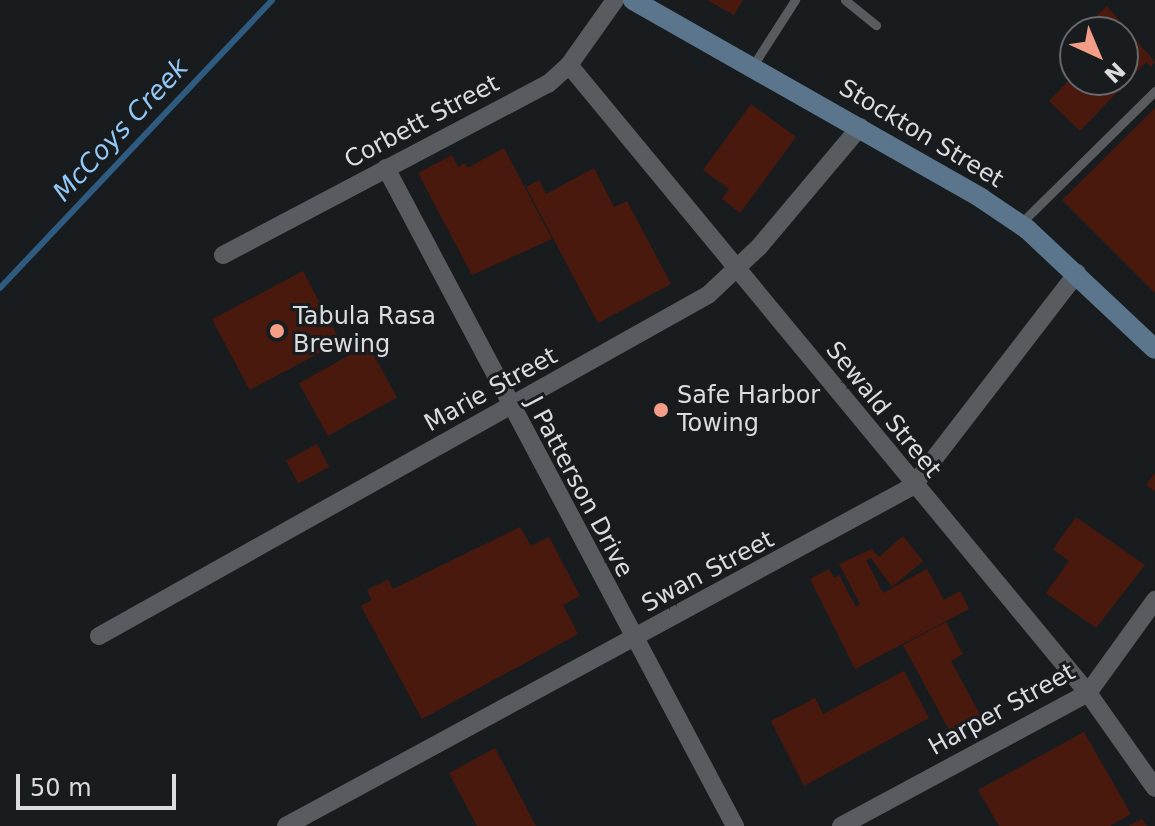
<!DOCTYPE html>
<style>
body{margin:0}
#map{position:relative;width:1155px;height:826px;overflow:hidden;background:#181c1f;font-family:"DejaVu Sans",sans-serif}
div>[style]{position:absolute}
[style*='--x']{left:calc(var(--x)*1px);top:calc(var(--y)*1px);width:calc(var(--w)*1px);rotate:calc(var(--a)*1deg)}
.stream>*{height:6px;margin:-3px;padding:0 3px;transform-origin:3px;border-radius:3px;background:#2f5b80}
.building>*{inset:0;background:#4a190e;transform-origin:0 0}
.service>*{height:9px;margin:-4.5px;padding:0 4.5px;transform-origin:4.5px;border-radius:4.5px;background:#585c60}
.minor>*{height:18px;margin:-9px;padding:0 9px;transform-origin:9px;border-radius:9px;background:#585c60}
.secondary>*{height:20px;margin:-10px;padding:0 10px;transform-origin:10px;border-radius:10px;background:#5b768c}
.dots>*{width:22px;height:22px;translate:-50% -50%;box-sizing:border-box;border:4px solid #181c1f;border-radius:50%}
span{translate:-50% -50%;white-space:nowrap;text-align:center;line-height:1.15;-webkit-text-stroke:6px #181c1f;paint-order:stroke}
.street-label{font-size:24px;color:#dadcdf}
.poi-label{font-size:24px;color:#dadcdf}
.left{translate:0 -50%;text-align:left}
.water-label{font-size:26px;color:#94c9f7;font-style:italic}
.north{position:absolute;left:1059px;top:16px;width:80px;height:80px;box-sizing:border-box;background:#181c1f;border:2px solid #66696c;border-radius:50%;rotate:136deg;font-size:22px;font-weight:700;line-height:32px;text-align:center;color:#dadcdf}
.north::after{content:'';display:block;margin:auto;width:28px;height:36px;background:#f49e89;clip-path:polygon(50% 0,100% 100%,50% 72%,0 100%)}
.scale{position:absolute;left:16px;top:774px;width:160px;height:36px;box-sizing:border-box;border:4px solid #dadcdf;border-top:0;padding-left:10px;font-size:24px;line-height:28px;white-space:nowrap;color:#dadcdf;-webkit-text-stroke:6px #181c1f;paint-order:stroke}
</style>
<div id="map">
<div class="stream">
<i style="--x:0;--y:288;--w:396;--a:-46.6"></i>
</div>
<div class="building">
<i style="clip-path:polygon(707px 0,743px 0,734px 15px)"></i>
<i style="clip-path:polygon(1107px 6px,1155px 62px,1151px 67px,1146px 62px,1080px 131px,1049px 101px,1075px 74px,1075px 80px,1123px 80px,1123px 32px,1079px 32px)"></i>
<i style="clip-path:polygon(751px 104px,796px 137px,740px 213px,722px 199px,729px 189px,703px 170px)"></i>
<i style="clip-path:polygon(1155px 108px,1155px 293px,1062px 200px)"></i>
<i style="clip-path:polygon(504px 148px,552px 239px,472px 275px,418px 173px,452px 155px,458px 167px,465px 163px,467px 168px)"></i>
<i style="clip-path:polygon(594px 168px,614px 207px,627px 201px,671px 284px,598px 323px,526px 187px,539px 180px,546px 194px)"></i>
<i style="left:303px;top:271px;width:80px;height:103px;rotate:62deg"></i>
<i style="left:368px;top:345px;width:60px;height:79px;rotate:61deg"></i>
<i style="left:317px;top:444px;width:26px;height:35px;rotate:62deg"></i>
<i style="clip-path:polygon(1155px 473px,1155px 491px,1146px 485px)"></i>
<i style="clip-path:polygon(1076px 517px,1145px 565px,1096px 628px,1046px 593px,1069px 561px,1053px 549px)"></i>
<i style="clip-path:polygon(520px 527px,531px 546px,549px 537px,580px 596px,563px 605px,578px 634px,422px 719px,361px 606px,372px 600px,367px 590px,388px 579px,393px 589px)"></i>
<i style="clip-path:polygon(903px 536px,923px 561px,892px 587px,871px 558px,866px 560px,883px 593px,927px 569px,944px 600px,960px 591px,969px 609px,855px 669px,810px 579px,829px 569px,834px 578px,839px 575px,856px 607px,860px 604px,839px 564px,872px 549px,879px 557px)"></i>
<i style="clip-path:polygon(946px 622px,963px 654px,951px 661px,983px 720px,953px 737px,903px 645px)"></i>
<i style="clip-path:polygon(904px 671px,929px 718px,804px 786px,771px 721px,815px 698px,823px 714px)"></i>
<i style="clip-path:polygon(1084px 732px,1131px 814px,1110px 826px,999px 826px,978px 790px)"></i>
<i style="clip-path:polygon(495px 748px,536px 826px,477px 826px,449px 773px)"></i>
<i style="clip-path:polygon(1142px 819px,1147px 826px,1128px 826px)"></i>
</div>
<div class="service">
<i style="--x:845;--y:0;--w:40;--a:39"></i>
<i style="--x:752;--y:67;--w:80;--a:-57.3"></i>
<i style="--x:1020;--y:224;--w:190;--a:-44.6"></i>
</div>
<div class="minor">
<i style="--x:569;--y:65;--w:815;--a:50.43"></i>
<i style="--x:1088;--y:693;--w:116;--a:54.8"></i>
<i style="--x:386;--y:168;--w:745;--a:62.06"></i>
<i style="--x:223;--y:255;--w:367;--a:-27.8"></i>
<i style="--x:548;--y:84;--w:28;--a:-42"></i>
<i style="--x:569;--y:65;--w:80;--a:-54.7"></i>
<i style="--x:99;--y:636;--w:698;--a:-29.25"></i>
<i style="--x:708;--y:295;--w:70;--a:-43.3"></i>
<i style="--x:759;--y:247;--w:157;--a:-49.9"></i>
<i style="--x:286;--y:826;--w:713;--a:-28.47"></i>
<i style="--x:913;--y:486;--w:269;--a:-52.4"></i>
<i style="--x:841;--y:826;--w:281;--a:-28.3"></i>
<i style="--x:1088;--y:693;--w:115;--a:-54.2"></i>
</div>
<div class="secondary">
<i style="--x:633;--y:0;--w:400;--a:29.6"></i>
<i style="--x:981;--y:198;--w:55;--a:34"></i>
<i style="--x:1027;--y:229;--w:175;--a:43.2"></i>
</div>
<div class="dots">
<i style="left:277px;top:331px;background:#f49e89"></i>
<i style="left:661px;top:410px;background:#f49e89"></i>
</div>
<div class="street-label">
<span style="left:422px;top:122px;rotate:-28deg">Corbett Street</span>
<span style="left:921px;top:134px;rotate:31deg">Stockton Street</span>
<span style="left:491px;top:390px;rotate:-29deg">Marie Street</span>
<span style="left:883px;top:410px;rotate:51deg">Sewald Street</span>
<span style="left:579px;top:487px;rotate:62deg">J Patterson Drive</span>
<span style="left:708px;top:572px;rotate:-28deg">Swan Street</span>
<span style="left:1002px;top:710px;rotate:-29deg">Harper Street</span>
</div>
<div class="poi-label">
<span class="left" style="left:293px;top:331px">Tabula Rasa<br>Brewing</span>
<span class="left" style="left:677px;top:410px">Safe Harbor<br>Towing</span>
</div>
<div class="water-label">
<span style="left:121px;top:130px;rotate:-47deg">McCoys Creek</span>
</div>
<div class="north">N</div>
<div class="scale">50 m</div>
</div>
